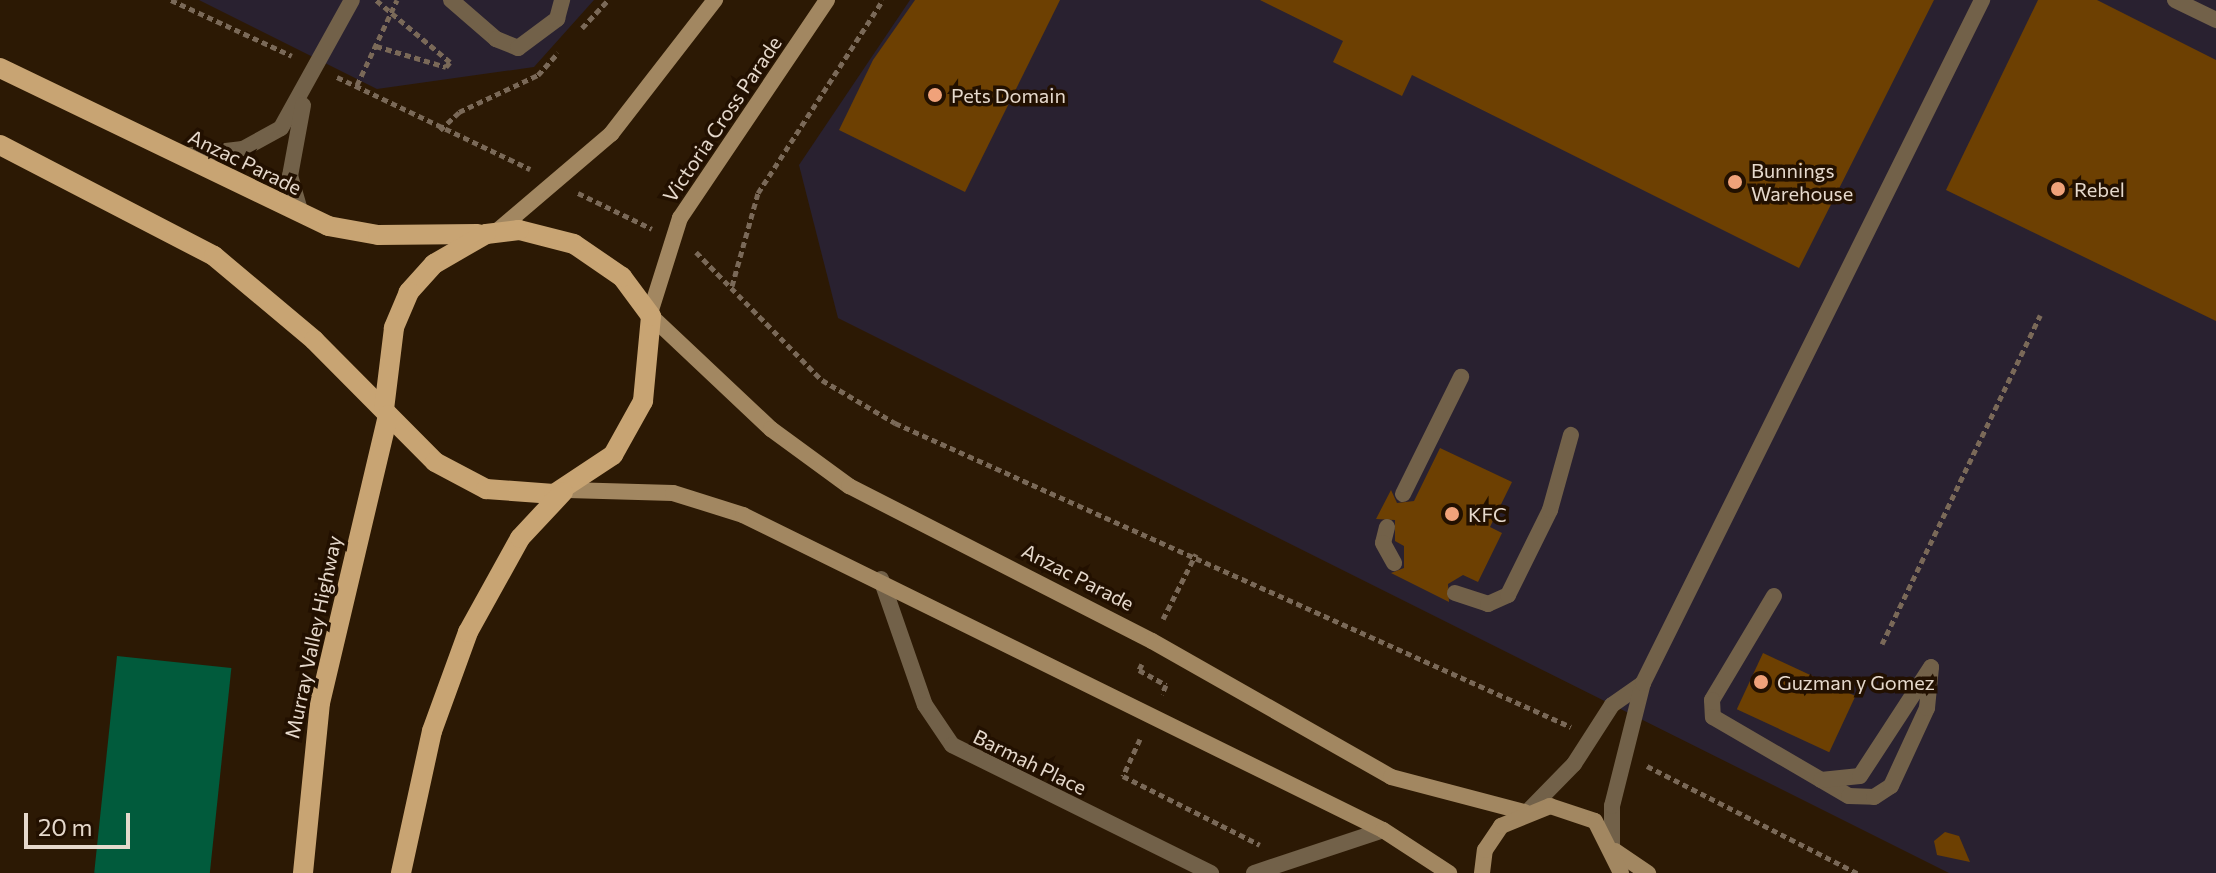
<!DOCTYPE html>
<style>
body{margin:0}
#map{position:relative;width:2216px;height:873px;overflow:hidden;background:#2c1904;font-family:Commissioner,sans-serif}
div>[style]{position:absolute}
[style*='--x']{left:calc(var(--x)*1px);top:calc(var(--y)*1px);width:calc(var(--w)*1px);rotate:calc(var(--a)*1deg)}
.commercial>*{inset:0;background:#292130}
.forest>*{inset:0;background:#015b3c;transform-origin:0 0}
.building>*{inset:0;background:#6d4002;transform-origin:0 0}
.path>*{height:5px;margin-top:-2.5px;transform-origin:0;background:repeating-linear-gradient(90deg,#7a6958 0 6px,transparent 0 10px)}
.service>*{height:16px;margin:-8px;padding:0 8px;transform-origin:8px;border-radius:8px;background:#726149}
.minor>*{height:16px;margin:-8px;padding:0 8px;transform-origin:8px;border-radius:8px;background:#726149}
.secondary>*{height:16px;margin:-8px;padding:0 8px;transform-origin:8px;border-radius:8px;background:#a28761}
.primary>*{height:20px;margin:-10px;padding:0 10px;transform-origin:10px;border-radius:10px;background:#c8a473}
.dots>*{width:22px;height:22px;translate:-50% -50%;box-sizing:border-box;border:4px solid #221000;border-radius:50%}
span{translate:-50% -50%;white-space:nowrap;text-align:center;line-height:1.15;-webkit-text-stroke:7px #221000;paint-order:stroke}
.poi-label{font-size:20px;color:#e6d9cc}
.left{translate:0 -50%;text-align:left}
.street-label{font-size:20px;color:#e6d9cc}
.scale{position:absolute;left:24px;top:813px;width:106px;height:36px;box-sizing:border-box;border:4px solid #e6d9cc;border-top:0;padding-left:10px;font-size:24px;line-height:28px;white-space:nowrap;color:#e6d9cc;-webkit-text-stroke:6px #221000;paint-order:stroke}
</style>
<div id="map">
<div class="commercial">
<i style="clip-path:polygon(199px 0,594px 0,534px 67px,377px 89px)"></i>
<i style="clip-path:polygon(910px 0,2216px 0,2216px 873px,1949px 873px,838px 318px,799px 165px)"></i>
</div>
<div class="forest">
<i style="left:117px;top:656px;width:115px;height:218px;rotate:6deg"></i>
</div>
<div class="building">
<i style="clip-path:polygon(915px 0,1060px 0,965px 192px,839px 130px,873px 60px)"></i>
<i style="clip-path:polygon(1260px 0,1934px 0,1799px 268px,1412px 75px,1402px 96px,1333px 62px,1343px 41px)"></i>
<i style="clip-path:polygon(2038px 0,2097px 0,2216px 60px,2216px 321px,1946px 190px)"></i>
<i style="clip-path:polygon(1440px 448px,1512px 482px,1490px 527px,1502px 533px,1478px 582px,1463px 575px,1448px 584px,1449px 602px,1391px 573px,1404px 568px,1404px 546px,1395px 541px,1395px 520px,1376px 519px,1391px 490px,1397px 503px,1414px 501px)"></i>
<i style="left:1763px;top:653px;width:102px;height:62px;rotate:25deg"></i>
<i style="clip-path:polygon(1945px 832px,1959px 836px,1970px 862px,1937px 855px,1934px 841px)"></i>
</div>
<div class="path">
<i style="--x:171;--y:0;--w:133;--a:24.8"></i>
<i style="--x:582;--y:28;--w:38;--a:-47"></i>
<i style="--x:376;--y:46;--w:73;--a:16.7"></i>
<i style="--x:446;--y:67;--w:6;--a:-51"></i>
<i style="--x:450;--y:62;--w:97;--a:-140"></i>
<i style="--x:337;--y:77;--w:214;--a:25.5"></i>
<i style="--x:357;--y:85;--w:94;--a:-64.8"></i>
<i style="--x:440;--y:130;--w:26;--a:-43"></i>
<i style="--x:459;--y:112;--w:87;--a:-25.1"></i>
<i style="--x:538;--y:75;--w:30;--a:-48"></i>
<i style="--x:578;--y:193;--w:82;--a:25.9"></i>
<i style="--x:696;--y:252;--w:180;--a:45.5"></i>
<i style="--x:822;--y:380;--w:85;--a:30.5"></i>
<i style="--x:895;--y:423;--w:741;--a:24.21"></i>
<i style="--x:732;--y:286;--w:97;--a:-74.4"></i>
<i style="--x:758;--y:193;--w:230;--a:-57.1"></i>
<i style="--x:1163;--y:619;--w:73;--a:-63.1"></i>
<i style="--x:1882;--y:644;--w:365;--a:-64.3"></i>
<i style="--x:1142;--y:664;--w:7;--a:117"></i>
<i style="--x:1139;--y:670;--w:31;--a:29"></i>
<i style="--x:1166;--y:685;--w:10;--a:114"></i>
<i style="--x:1140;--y:739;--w:41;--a:114.7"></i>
<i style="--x:1123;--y:776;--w:153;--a:26.7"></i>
<i style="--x:1647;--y:766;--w:236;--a:27"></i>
</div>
<div class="service">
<i style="--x:451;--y:0;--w:60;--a:40.9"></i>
<i style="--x:496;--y:39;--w:24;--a:22"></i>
<i style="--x:518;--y:48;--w:49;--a:-36.6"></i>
<i style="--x:557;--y:19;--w:20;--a:-75"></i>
<i style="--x:2175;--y:0;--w:46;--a:26"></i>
<i style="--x:184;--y:156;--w:59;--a:-6.8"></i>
<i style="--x:243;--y:149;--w:43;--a:-28.9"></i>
<i style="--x:281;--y:128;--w:146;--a:-61"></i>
<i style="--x:301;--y:214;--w:40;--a:-106"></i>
<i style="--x:290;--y:176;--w:72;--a:-79.6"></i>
<i style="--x:1403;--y:494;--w:131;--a:-63.6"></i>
<i style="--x:1387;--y:527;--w:16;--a:104"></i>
<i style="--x:1383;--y:543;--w:23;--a:61"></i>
<i style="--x:1455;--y:593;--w:35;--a:18"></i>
<i style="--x:1488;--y:604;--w:22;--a:-24"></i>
<i style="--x:1508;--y:595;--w:95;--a:-63.7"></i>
<i style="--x:1550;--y:510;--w:78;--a:-74.4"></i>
<i style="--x:1774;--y:596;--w:121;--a:120.8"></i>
<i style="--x:1712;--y:700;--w:17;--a:87"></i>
<i style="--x:1713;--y:717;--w:157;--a:30.2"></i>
<i style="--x:1849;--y:796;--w:25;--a:2"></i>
<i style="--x:1874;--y:797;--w:20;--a:-33"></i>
<i style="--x:1891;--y:786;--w:86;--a:-65.2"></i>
<i style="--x:1927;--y:708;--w:41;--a:-84.4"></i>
<i style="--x:1821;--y:780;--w:39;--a:-6"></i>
<i style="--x:1860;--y:776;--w:130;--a:-56.9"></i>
<i style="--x:1530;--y:809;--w:63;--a:-45.6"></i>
<i style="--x:1574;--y:764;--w:70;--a:-57.2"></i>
<i style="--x:1612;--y:705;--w:38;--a:-35"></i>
<i style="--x:1612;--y:845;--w:39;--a:-90"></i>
<i style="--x:1612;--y:806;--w:127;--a:-75.9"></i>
<i style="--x:1643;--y:683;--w:763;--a:-63.6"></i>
</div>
<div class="minor">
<i style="--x:881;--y:579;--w:133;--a:70.8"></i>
<i style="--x:925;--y:705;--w:48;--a:56"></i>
<i style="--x:952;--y:745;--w:289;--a:26.3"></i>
<i style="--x:1254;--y:873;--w:136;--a:-18.4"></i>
</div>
<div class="secondary">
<i style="--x:497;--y:231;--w:150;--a:-40.4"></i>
<i style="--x:611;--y:134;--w:170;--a:-52.2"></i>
<i style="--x:650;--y:313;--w:100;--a:-72.5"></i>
<i style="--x:680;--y:218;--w:263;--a:-56"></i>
<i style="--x:651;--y:316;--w:165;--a:43.3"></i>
<i style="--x:771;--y:429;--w:97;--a:36.2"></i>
<i style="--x:849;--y:486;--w:340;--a:27.1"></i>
<i style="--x:1152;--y:641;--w:275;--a:29.6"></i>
<i style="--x:1391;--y:777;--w:138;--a:14.7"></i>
<i style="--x:568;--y:490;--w:105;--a:1.6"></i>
<i style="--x:673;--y:493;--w:73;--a:17.4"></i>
<i style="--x:743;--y:515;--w:713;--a:26.21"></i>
<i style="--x:1383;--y:830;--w:79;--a:33.1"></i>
<i style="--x:1615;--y:851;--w:40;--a:34"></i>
<i style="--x:1482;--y:873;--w:23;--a:-83"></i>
<i style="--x:1485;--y:850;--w:29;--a:-56"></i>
<i style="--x:1501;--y:826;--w:53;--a:-22.2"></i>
<i style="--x:1550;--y:806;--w:47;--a:18.4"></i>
<i style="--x:1595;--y:821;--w:58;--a:63.4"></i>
</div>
<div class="primary">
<i style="--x:0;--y:68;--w:364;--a:25.7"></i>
<i style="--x:328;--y:226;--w:51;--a:10.2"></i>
<i style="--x:378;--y:235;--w:100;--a:-0.6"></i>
<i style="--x:0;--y:145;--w:241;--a:27.4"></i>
<i style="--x:214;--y:256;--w:131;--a:40"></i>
<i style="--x:314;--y:340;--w:172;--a:45.2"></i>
<i style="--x:435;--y:462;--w:58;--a:27.9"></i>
<i style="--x:486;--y:489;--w:68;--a:4.2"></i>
<i style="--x:554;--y:494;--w:71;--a:-33.5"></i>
<i style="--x:613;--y:455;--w:62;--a:-60.9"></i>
<i style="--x:643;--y:401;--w:85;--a:-84.6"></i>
<i style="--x:651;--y:316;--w:49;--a:-126.6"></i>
<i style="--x:622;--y:277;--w:58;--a:-145.5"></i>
<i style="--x:574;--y:244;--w:57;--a:-165.7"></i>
<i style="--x:519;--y:230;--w:33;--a:173"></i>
<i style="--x:486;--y:234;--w:60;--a:150"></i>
<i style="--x:434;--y:264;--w:38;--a:132"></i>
<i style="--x:409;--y:292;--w:39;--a:113"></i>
<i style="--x:394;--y:328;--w:82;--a:97"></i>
<i style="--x:303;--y:873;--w:171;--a:-84.3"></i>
<i style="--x:320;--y:703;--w:296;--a:-76.7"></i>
<i style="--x:401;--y:873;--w:145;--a:-77.7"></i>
<i style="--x:432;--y:731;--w:105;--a:-70"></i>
<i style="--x:468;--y:632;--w:107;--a:-61"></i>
<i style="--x:520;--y:538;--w:63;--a:-46.9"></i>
</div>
<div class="dots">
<i style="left:935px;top:95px;background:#f0a27a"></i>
<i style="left:1735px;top:182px;background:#f0a27a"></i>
<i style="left:2058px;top:189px;background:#f0a27a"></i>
<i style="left:1452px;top:514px;background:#f0a27a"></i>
<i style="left:1761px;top:682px;background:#f0a27a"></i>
</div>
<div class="poi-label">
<span class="left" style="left:951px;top:95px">Pets Domain</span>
<span class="left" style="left:1751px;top:182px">Bunnings<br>Warehouse</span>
<span class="left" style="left:2074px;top:189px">Rebel</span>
<span class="left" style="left:1468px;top:514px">KFC</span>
<span class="left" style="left:1777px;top:682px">Guzman y Gomez</span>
</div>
<div class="street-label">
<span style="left:722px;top:119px;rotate:-56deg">Victoria Cross Parade</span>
<span style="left:245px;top:162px;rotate:26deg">Anzac Parade</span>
<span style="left:1078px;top:577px;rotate:27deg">Anzac Parade</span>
<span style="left:313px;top:637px;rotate:-78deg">Murray Valley Highway</span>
<span style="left:1030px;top:762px;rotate:26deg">Barmah Place</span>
</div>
<div class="scale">20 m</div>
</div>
